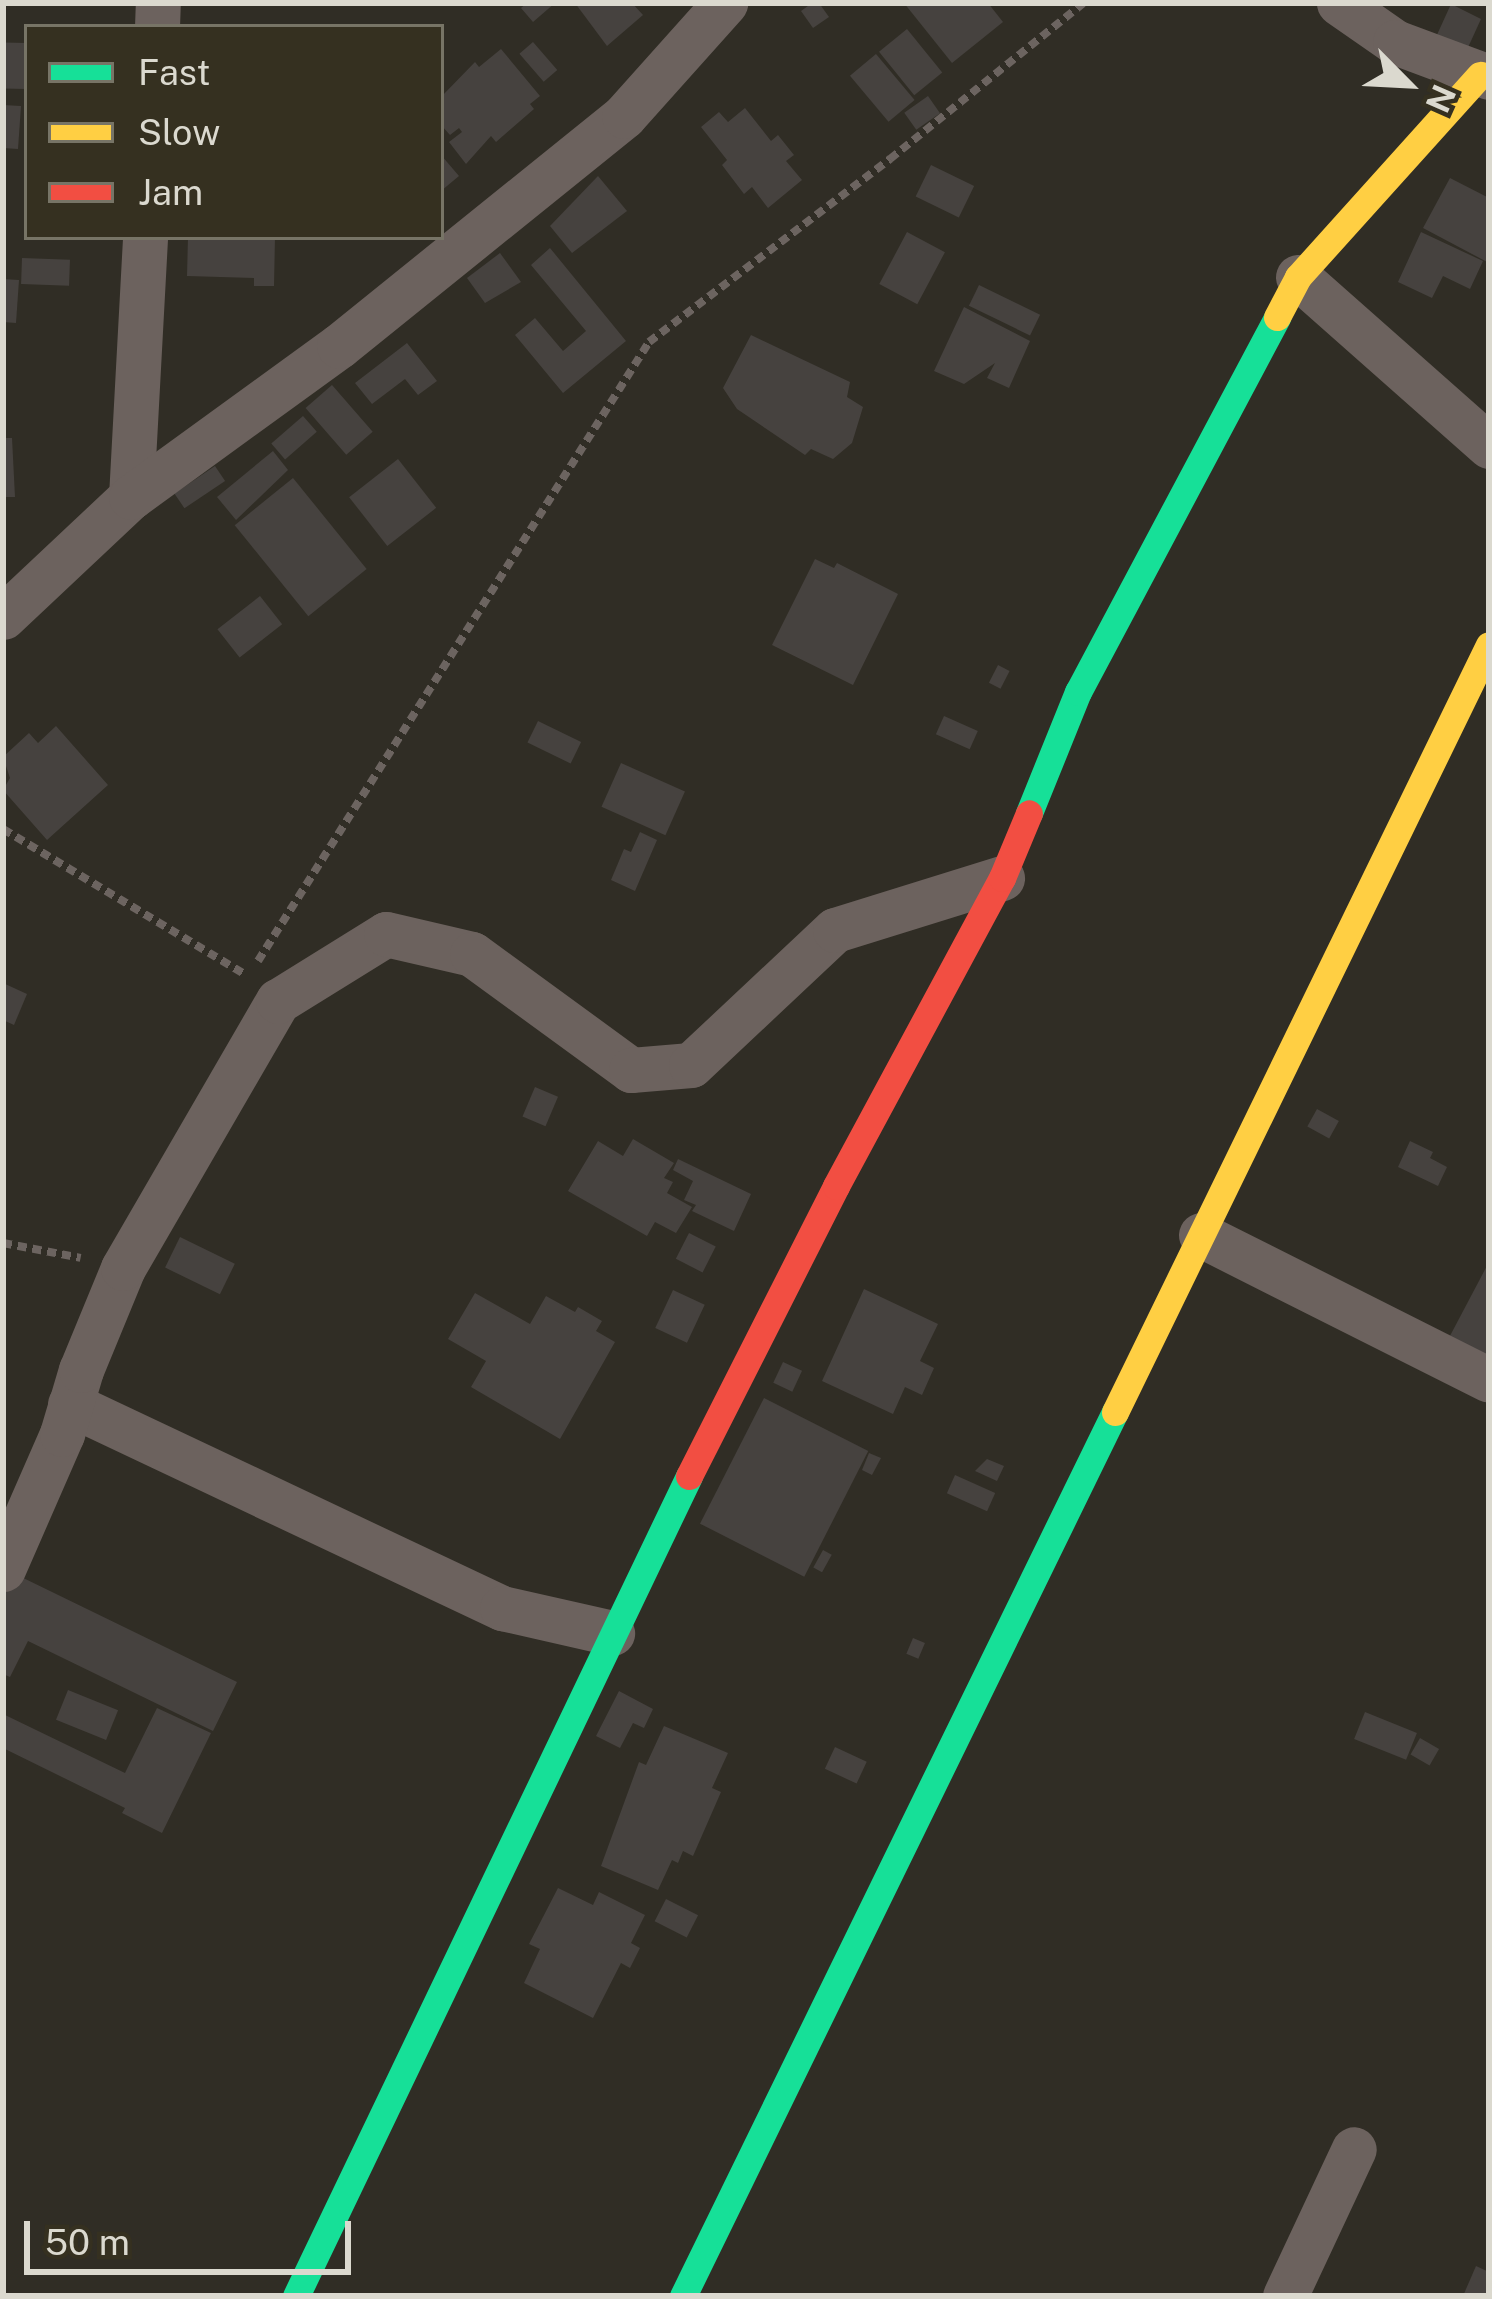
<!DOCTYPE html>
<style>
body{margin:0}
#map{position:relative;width:1492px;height:2299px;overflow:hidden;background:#302d25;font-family:"Public Sans",sans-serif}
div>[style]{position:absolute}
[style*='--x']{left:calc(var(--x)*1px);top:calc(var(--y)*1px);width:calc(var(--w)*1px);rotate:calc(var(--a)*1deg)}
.building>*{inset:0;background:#46423f;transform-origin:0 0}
.path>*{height:8px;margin-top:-4px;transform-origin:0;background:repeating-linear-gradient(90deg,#6c6460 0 9px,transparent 0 15px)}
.street>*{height:45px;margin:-22.5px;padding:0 22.5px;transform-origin:22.5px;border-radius:22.5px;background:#6c625e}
.fast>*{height:27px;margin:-13.5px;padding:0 13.5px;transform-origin:13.5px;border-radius:13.5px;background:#16e098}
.slow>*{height:27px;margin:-13.5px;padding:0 13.5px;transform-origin:13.5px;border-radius:13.5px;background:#ffcf43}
.jam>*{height:27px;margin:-13.5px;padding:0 13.5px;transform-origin:13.5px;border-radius:13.5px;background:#f24e42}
span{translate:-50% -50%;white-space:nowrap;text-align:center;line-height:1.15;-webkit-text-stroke:9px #353020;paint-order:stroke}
.frame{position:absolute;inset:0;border:6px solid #dbd9cf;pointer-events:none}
.legend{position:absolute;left:24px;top:24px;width:420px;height:216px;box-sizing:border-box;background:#353020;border:3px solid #777466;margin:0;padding:15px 21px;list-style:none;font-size:36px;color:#dbd9cf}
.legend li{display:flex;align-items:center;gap:24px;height:60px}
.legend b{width:60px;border:3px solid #777466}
.north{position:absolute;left:1348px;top:24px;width:120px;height:120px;-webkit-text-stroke:9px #353020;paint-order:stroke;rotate:114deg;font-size:33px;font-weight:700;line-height:48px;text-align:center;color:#dbd9cf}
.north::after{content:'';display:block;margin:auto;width:42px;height:54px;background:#dbd9cf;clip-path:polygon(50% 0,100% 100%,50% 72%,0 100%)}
.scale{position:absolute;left:24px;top:2221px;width:327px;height:54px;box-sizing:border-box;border:6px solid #dbd9cf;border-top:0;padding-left:15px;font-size:36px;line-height:42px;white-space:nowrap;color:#dbd9cf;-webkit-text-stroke:9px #353020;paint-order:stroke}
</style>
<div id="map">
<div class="building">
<i style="clip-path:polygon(527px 3px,555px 3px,533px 22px,521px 8px)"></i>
<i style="clip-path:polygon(575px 3px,632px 3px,643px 15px,607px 46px)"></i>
<i style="clip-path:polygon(812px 3px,819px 3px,829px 17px,813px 28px,801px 11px)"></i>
<i style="clip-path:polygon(904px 3px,988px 3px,1003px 22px,952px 63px)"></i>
<i style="clip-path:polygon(1451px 4px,1481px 19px,1460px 65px,1436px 37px)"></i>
<i style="left:907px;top:29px;width:56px;height:36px;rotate:51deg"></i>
<i style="left:533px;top:42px;width:37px;height:18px;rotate:49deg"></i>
<i style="left:27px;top:43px;width:46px;height:24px;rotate:91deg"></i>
<i style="clip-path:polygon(501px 49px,540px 96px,530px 104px,534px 109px,496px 142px,491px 136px,466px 164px,449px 142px,462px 132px,459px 128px,450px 135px,441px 125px,441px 97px,475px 62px,479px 67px)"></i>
<i style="left:876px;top:54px;width:60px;height:34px;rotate:50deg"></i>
<i style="left:928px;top:96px;width:21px;height:29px;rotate:55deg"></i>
<i style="clip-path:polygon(3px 105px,21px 106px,18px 149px,3px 148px)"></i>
<i style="clip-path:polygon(745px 108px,771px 141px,778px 135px,794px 155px,786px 161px,802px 180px,768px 208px,752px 187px,744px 194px,722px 165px,727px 160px,701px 127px,719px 112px,728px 122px)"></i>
<i style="clip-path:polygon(441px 155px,459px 176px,441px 191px)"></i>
<i style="left:931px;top:165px;width:48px;height:35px;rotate:26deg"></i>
<i style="clip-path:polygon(598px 176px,627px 211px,572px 253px,550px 226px)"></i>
<i style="clip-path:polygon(1450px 178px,1489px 198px,1489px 263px,1423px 228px)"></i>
<i style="left:907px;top:232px;width:43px;height:59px;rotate:28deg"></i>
<i style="clip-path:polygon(1421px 232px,1483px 261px,1470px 289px,1443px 276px,1432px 298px,1398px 282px)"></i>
<i style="clip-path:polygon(188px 237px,275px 237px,274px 286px,254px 286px,254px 278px,187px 276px)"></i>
<i style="clip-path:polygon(550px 248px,626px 341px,563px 393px,515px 335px,535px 318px,563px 351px,586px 331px,531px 265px)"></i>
<i style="clip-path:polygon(500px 253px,521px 282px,485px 303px,467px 278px)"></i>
<i style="left:22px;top:258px;width:48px;height:26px;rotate:2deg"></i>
<i style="clip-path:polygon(3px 279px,19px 280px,16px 323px,3px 322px)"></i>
<i style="left:979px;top:285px;width:68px;height:23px;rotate:26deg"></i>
<i style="clip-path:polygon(964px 307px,1030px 341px,1009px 388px,987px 378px,995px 363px,964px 384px,934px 371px)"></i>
<i style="clip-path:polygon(751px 335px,850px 382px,847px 397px,863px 407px,852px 443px,833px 459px,811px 449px,805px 455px,737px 409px,723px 388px)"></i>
<i style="clip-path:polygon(407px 343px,437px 381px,418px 395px,405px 379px,372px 404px,355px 383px)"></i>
<i style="left:332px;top:385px;width:62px;height:35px;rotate:49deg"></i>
<i style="left:303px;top:416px;width:21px;height:42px;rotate:49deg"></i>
<i style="clip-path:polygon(3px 438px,12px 438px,15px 497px,3px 497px)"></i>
<i style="clip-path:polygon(273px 451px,288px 470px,236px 520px,217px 497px)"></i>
<i style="left:398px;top:459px;width:62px;height:62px;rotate:52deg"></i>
<i style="left:215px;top:466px;width:18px;height:49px;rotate:56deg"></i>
<i style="left:293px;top:478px;width:117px;height:75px;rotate:51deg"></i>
<i style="clip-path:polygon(815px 559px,834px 568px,837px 563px,898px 594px,853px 685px,772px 645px)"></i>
<i style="left:260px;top:596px;width:36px;height:54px;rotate:52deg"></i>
<i style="left:998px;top:665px;width:13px;height:20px;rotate:27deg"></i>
<i style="left:944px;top:716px;width:37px;height:20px;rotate:24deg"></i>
<i style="left:538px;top:721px;width:48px;height:24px;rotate:26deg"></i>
<i style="clip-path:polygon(56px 726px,108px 785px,47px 840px,3px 790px,10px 778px,3px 757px,29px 733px,38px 743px)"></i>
<i style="left:621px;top:763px;width:70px;height:48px;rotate:24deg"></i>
<i style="clip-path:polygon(640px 832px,657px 840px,635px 891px,611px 880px,624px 849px,631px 852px)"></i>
<i style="clip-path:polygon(3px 983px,27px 994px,14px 1025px,3px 1020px)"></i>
<i style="left:535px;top:1087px;width:25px;height:32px;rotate:23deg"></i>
<i style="left:1317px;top:1109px;width:25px;height:20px;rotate:29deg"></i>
<i style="clip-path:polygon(633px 1139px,674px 1163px,664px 1178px,673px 1182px,667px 1193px,692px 1207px,676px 1233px,655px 1222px,647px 1236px,568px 1191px,598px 1141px,623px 1156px)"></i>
<i style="clip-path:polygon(1410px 1141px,1433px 1152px,1430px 1158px,1447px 1167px,1438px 1186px,1398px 1167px)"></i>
<i style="clip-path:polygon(678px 1159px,751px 1194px,734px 1231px,692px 1211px,696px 1205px,684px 1200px,693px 1181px,673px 1170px)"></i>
<i style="left:689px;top:1233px;width:30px;height:29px;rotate:27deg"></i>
<i style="left:180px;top:1237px;width:61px;height:34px;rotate:26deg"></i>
<i style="clip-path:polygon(1489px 1262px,1489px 1376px,1442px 1351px)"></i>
<i style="clip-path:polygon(864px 1289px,938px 1324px,920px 1361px,934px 1368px,922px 1395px,905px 1387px,893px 1414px,822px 1381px)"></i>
<i style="left:673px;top:1290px;width:35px;height:42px;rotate:25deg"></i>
<i style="clip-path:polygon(475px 1293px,530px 1324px,546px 1296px,575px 1312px,578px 1307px,602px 1321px,596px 1331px,615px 1342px,560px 1439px,471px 1387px,486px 1361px,448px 1339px)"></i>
<i style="left:783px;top:1362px;width:21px;height:23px;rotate:25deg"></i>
<i style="left:764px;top:1398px;width:117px;height:141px;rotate:27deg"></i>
<i style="clip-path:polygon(869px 1453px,881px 1458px,872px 1475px,862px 1470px)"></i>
<i style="clip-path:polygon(987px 1459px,1004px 1466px,997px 1481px,975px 1471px)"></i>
<i style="left:955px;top:1475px;width:44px;height:20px;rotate:24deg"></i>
<i style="left:823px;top:1550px;width:10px;height:20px;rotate:29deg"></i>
<i style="clip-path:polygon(13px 1573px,237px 1682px,213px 1731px,28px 1641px,10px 1677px,3px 1674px,3px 1592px)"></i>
<i style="left:913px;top:1638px;width:13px;height:17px;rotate:23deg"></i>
<i style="left:68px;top:1690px;width:54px;height:32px;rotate:22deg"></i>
<i style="clip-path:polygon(619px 1691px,653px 1709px,644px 1728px,633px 1723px,620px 1748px,596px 1736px)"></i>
<i style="clip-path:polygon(157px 1708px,211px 1733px,162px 1833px,122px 1813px,125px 1808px,3px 1748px,3px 1714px,125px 1773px)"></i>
<i style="left:1365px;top:1712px;width:56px;height:29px;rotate:22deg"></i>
<i style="clip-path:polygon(664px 1726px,728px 1753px,712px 1788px,721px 1792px,693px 1856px,683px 1851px,678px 1863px,672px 1860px,658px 1890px,601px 1866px,639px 1762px,646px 1765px)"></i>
<i style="left:1420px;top:1738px;width:22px;height:19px;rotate:30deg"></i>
<i style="left:835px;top:1747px;width:35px;height:24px;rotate:25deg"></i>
<i style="clip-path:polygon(558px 1888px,593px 1905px,599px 1892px,645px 1915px,631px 1943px,640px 1948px,630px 1968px,621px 1963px,593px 2018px,524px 1983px,540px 1949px,529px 1944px)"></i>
<i style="left:666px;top:1899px;width:36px;height:25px;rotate:27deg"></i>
<i style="clip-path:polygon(1476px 2266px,1489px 2272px,1489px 2296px,1463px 2296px)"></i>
</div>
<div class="path">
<i style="--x:3;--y:829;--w:283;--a:31"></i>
<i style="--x:258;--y:961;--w:732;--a:-57.72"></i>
<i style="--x:649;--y:342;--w:303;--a:-37.2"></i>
<i style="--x:890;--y:159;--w:248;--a:-38.9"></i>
<i style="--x:3;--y:1243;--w:79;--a:10.9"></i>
</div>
<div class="street">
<i style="--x:1339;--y:3;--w:68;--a:34.9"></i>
<i style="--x:1395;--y:42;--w:100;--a:20.4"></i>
<i style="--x:157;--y:27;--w:24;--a:-88"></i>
<i style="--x:1298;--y:277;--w:255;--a:41.5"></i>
<i style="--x:131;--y:497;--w:260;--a:-86.9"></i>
<i style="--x:3;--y:617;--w:175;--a:-43.2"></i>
<i style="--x:131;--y:497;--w:257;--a:-36"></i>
<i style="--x:339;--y:346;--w:366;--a:-38.9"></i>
<i style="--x:624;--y:116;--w:152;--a:-48.2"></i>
<i style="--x:1201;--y:1235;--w:322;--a:26.7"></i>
<i style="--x:70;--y:1404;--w:478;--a:25.3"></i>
<i style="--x:502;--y:1608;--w:113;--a:12.8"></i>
<i style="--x:3;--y:1569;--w:147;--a:-66.4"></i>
<i style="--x:62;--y:1434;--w:67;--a:-73.5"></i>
<i style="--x:81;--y:1370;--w:110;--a:-67.6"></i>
<i style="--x:123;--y:1268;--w:309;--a:-59.9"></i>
<i style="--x:278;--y:1001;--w:127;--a:-31.8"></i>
<i style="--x:386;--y:934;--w:88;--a:13.1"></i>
<i style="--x:472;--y:954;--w:197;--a:36.1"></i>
<i style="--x:631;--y:1070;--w:60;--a:-4.8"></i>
<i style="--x:691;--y:1065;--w:197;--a:-43.2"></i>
<i style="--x:835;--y:930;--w:175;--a:-17.3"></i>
<i style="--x:1285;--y:2296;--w:162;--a:-64.9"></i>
</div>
<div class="fast">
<i style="--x:1029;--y:813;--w:131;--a:-68"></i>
<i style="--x:1078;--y:692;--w:425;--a:-62"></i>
<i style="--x:296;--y:2296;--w:909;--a:-64.39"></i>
<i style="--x:683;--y:2296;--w:984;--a:-63.96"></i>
</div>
<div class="slow">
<i style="--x:1277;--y:317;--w:45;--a:-62.3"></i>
<i style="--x:1298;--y:277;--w:272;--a:-48"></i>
<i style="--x:1115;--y:1412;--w:853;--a:-64.01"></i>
</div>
<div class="jam">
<i style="--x:689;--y:1476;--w:325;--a:-63.1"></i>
<i style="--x:836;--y:1186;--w:350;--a:-61.7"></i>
<i style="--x:1002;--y:878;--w:70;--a:-67.4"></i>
</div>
<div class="frame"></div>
<ul class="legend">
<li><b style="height:15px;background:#16e098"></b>Fast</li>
<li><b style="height:15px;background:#ffcf43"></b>Slow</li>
<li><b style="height:15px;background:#f24e42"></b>Jam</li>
</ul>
<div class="north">N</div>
<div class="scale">50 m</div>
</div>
